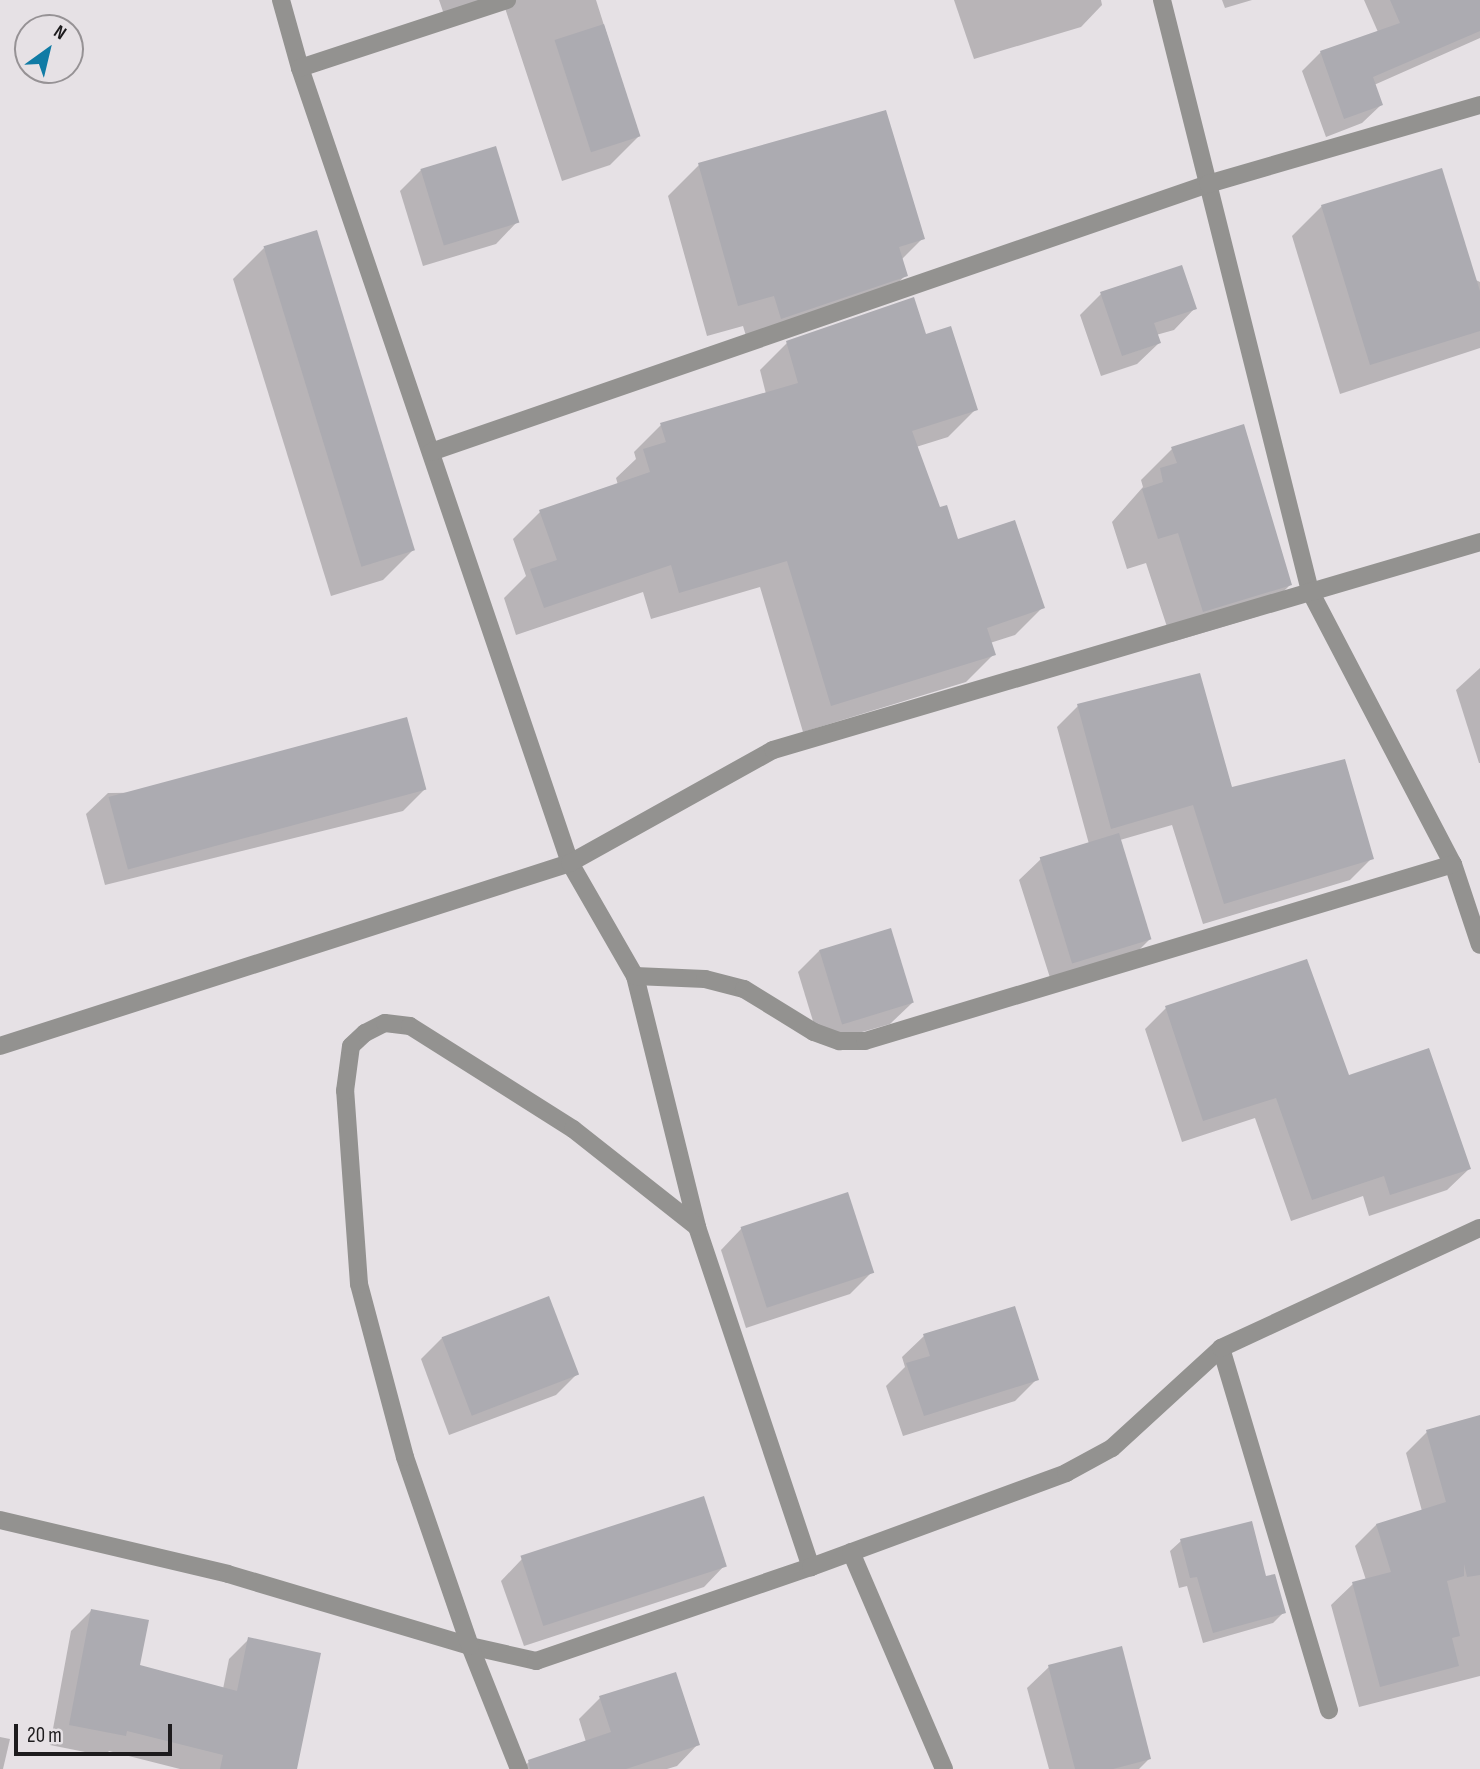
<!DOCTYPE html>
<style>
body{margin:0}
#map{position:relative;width:1480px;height:1769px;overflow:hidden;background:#e6e1e5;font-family:"Sofia Sans Condensed",sans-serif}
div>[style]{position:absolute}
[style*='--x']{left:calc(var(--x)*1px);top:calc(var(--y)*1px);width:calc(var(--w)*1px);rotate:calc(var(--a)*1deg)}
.shadow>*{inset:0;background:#0003}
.building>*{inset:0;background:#acabb1;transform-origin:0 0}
.minor>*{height:18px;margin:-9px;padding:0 9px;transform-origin:9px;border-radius:9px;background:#939290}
span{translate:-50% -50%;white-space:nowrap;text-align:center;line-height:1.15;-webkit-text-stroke:6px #e6e1e5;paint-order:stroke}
.north{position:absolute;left:14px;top:14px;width:70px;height:70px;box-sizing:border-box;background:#e6e1e5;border:2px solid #969295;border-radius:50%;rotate:34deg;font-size:19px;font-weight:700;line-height:28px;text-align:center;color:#1d1b1d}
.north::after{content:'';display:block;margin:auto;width:24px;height:32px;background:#107ba5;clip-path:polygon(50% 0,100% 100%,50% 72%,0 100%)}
.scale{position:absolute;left:14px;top:1724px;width:158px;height:32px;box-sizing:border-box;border:4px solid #1d1b1d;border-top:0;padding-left:9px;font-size:21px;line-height:24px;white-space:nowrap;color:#1d1b1d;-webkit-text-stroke:5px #e6e1e5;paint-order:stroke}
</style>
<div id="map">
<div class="shadow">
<i style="clip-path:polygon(439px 0,596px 0,639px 136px,610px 165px,562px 181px,505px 8px,448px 26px)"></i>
<i style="clip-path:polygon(954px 0,1101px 0,1102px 5px,1081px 27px,974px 59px)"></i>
<i style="clip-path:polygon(1222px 0,1252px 0,1225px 8px)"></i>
<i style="clip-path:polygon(1364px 0,1480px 0,1480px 38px,1374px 85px,1381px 105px,1362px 123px,1326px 137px,1302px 71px,1321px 52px,1378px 32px)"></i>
<i style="clip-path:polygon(699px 165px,923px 238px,901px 260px,906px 275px,874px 306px,750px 349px,743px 326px,707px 336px,668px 196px)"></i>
<i style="clip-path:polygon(421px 170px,517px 222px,496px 244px,423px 266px,400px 191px)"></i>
<i style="clip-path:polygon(1322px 206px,1480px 282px,1480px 348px,1340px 394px,1292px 236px)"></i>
<i style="clip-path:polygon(264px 248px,414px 549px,383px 580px,331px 596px,233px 279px)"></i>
<i style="clip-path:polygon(1101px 294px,1195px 308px,1174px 330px,1156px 335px,1159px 343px,1137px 364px,1101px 376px,1080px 315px)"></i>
<i style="clip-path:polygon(924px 336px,976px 409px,948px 437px,916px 447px,939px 509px,957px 541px,1043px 607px,1015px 635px,990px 643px,994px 654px,966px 682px,803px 732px,760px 587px,651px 619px,643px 592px,516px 635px,504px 598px,526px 576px,513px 539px,540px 512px,618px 485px,616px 478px,636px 459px,634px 452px,661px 425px,766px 394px,760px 370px,787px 343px)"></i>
<i style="clip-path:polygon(1172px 449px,1290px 585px,1259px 616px,1172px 642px,1146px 563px,1127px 569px,1112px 522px,1143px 487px,1141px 480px)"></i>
<i style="clip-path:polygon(1480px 668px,1480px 763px,1479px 763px,1456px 690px)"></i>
<i style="clip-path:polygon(1078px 706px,1231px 789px,1372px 858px,1350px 880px,1203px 924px,1172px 825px,1120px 840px,1150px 939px,1129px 960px,1052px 984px,1019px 880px,1041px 859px,1089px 844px,1057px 727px)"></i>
<i style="clip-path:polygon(424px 790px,403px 811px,105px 885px,86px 814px,108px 793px)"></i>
<i style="clip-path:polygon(820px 950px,912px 1003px,890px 1024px,820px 1044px,798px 972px)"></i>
<i style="clip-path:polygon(1166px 1008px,1348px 1077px,1469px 1169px,1447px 1190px,1369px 1216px,1363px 1196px,1291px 1221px,1255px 1118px,1182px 1142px,1145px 1029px)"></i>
<i style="clip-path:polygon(742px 1228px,872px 1272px,850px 1294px,746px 1328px,721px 1250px)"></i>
<i style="clip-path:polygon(924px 1336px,1037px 1379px,1015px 1401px,903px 1436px,886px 1386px,905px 1367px,902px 1357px)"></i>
<i style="clip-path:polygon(442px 1338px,577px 1374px,556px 1395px,449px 1435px,421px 1359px)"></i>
<i style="clip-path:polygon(1480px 1417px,1480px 1676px,1359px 1707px,1331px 1605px,1353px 1584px,1366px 1580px,1355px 1546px,1376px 1525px,1422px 1511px,1406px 1453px,1427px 1432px)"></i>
<i style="clip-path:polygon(1181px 1541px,1265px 1579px,1284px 1612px,1273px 1623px,1203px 1643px,1187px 1586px,1179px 1588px,1170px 1551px)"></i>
<i style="clip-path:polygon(522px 1559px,725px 1565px,704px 1587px,524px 1646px,501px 1581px)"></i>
<i style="clip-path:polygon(91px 1611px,138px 1666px,223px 1689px,229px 1659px,249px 1639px,295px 1769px,180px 1769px,109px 1751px,105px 1756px,50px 1745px,71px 1631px)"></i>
<i style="clip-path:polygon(1049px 1667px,1149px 1759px,1139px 1769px,1049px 1769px,1027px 1688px)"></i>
<i style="clip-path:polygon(600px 1698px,698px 1744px,677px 1766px,667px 1769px,521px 1769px,529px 1762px,586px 1742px,579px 1719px)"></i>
<i style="clip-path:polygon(0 1737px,10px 1739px,3px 1769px,0 1769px)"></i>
</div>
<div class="building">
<i style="clip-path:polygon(1390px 0,1480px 0,1480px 31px,1373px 77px,1383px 105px,1344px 119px,1320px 51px,1400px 23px)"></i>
<i style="left:604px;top:24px;width:118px;height:52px;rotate:72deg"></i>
<i style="clip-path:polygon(886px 110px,925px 239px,899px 247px,908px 276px,781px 319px,774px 296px,738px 306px,698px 163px)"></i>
<i style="left:496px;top:146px;width:80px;height:79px;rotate:73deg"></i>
<i style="clip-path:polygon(1442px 168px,1480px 291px,1480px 331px,1370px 365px,1321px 205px)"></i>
<i style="left:317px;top:230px;width:335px;height:56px;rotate:73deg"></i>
<i style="clip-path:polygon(1182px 265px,1197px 309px,1154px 323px,1161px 343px,1122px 356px,1100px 292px)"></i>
<i style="clip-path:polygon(914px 297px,926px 334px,951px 326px,978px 410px,912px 431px,940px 507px,947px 505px,958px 539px,1015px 520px,1045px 608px,987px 628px,996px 655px,831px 706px,787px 561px,679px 593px,671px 565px,544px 608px,530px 569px,557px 560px,539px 510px,650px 472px,643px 449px,666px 442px,660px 423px,798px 383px,786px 341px)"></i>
<i style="clip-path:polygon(1244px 424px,1292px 585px,1203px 612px,1178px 533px,1158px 539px,1142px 489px,1163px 482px,1160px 468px,1177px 463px,1171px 447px)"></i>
<i style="clip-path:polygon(1200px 673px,1232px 787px,1345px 759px,1374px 859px,1224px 904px,1193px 805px,1111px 829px,1077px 704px)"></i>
<i style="left:407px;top:717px;width:75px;height:309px;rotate:75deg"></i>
<i style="left:1119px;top:833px;width:111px;height:83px;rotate:73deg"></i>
<i style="left:891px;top:928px;width:78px;height:75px;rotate:73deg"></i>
<i style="clip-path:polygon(1307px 959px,1349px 1075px,1429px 1048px,1471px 1169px,1390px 1195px,1384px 1176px,1312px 1200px,1276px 1098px,1203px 1121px,1165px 1006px)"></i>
<i style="left:848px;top:1192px;width:85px;height:113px;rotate:72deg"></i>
<i style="left:549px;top:1296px;width:84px;height:115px;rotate:69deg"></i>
<i style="clip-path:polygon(1015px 1306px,1039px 1380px,924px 1416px,906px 1363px,930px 1356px,923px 1334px)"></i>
<i style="clip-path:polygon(1480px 1415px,1480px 1575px,1467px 1577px,1464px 1564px,1464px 1576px,1447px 1581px,1460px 1636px,1452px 1638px,1459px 1666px,1380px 1687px,1352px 1582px,1391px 1572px,1376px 1524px,1446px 1502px,1426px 1430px)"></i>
<i style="left:704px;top:1496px;width:74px;height:193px;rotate:72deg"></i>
<i style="clip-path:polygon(1252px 1521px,1266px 1576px,1275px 1574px,1286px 1613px,1213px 1633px,1197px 1577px,1190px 1578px,1180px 1539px)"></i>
<i style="clip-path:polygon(91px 1609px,149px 1620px,140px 1665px,237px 1691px,248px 1637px,321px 1653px,297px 1769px,220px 1769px,223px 1755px,127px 1731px,126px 1736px,69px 1725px)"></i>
<i style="clip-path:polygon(1122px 1646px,1151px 1759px,1113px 1769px,1075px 1769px,1048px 1665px)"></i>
<i style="clip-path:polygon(676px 1672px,700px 1745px,626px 1769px,530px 1769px,528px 1760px,611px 1732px,599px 1696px)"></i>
</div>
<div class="minor">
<i style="--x:281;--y:0;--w:71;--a:74.4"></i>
<i style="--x:300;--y:68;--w:840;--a:71.24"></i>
<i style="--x:570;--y:863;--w:130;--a:60.1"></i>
<i style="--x:635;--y:976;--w:259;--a:76.1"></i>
<i style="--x:697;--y:1227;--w:359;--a:71.5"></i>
<i style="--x:1162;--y:0;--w:609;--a:75.94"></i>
<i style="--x:1310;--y:591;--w:308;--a:62.4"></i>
<i style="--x:1453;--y:864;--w:85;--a:71.6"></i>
<i style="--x:300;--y:68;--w:218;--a:-18.2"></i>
<i style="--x:431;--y:452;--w:822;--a:-19.03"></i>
<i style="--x:1208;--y:184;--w:283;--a:-16.2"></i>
<i style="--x:635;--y:976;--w:70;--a:2.5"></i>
<i style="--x:705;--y:979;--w:40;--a:14.4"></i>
<i style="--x:744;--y:989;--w:82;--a:31.6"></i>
<i style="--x:814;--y:1032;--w:27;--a:20"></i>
<i style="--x:839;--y:1041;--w:26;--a:0"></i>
<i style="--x:865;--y:1041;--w:614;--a:-16.75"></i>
<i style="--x:0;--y:1046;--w:599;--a:-17.8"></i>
<i style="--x:570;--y:863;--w:232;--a:-29.1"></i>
<i style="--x:773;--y:750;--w:737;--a:-16.39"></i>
<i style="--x:1221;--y:1348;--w:378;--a:73.4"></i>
<i style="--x:0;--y:1520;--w:234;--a:13.3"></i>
<i style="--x:228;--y:1574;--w:252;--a:16.6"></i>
<i style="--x:470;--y:1646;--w:68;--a:12.8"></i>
<i style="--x:536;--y:1661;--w:291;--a:-18.9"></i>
<i style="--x:811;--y:1567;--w:272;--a:-20.2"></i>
<i style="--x:1066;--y:1473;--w:52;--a:-28.5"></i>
<i style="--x:1112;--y:1448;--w:148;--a:-42.5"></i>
<i style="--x:1221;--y:1348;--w:285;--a:-24.9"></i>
<i style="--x:851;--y:1552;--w:236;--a:66.8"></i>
<i style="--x:519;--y:1769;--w:132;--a:-111.7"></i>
<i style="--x:470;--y:1646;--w:200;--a:-109"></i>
<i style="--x:405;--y:1457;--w:179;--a:-104.9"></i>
<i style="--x:359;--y:1284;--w:194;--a:-94.1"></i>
<i style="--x:345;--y:1091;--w:45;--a:-82.4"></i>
<i style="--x:351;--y:1046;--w:19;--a:-43"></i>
<i style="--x:365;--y:1033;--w:22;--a:-27"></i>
<i style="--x:385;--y:1023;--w:25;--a:7"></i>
<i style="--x:410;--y:1026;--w:193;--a:32.3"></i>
<i style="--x:573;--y:1129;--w:158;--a:38.3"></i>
</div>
<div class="north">N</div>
<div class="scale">20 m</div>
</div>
